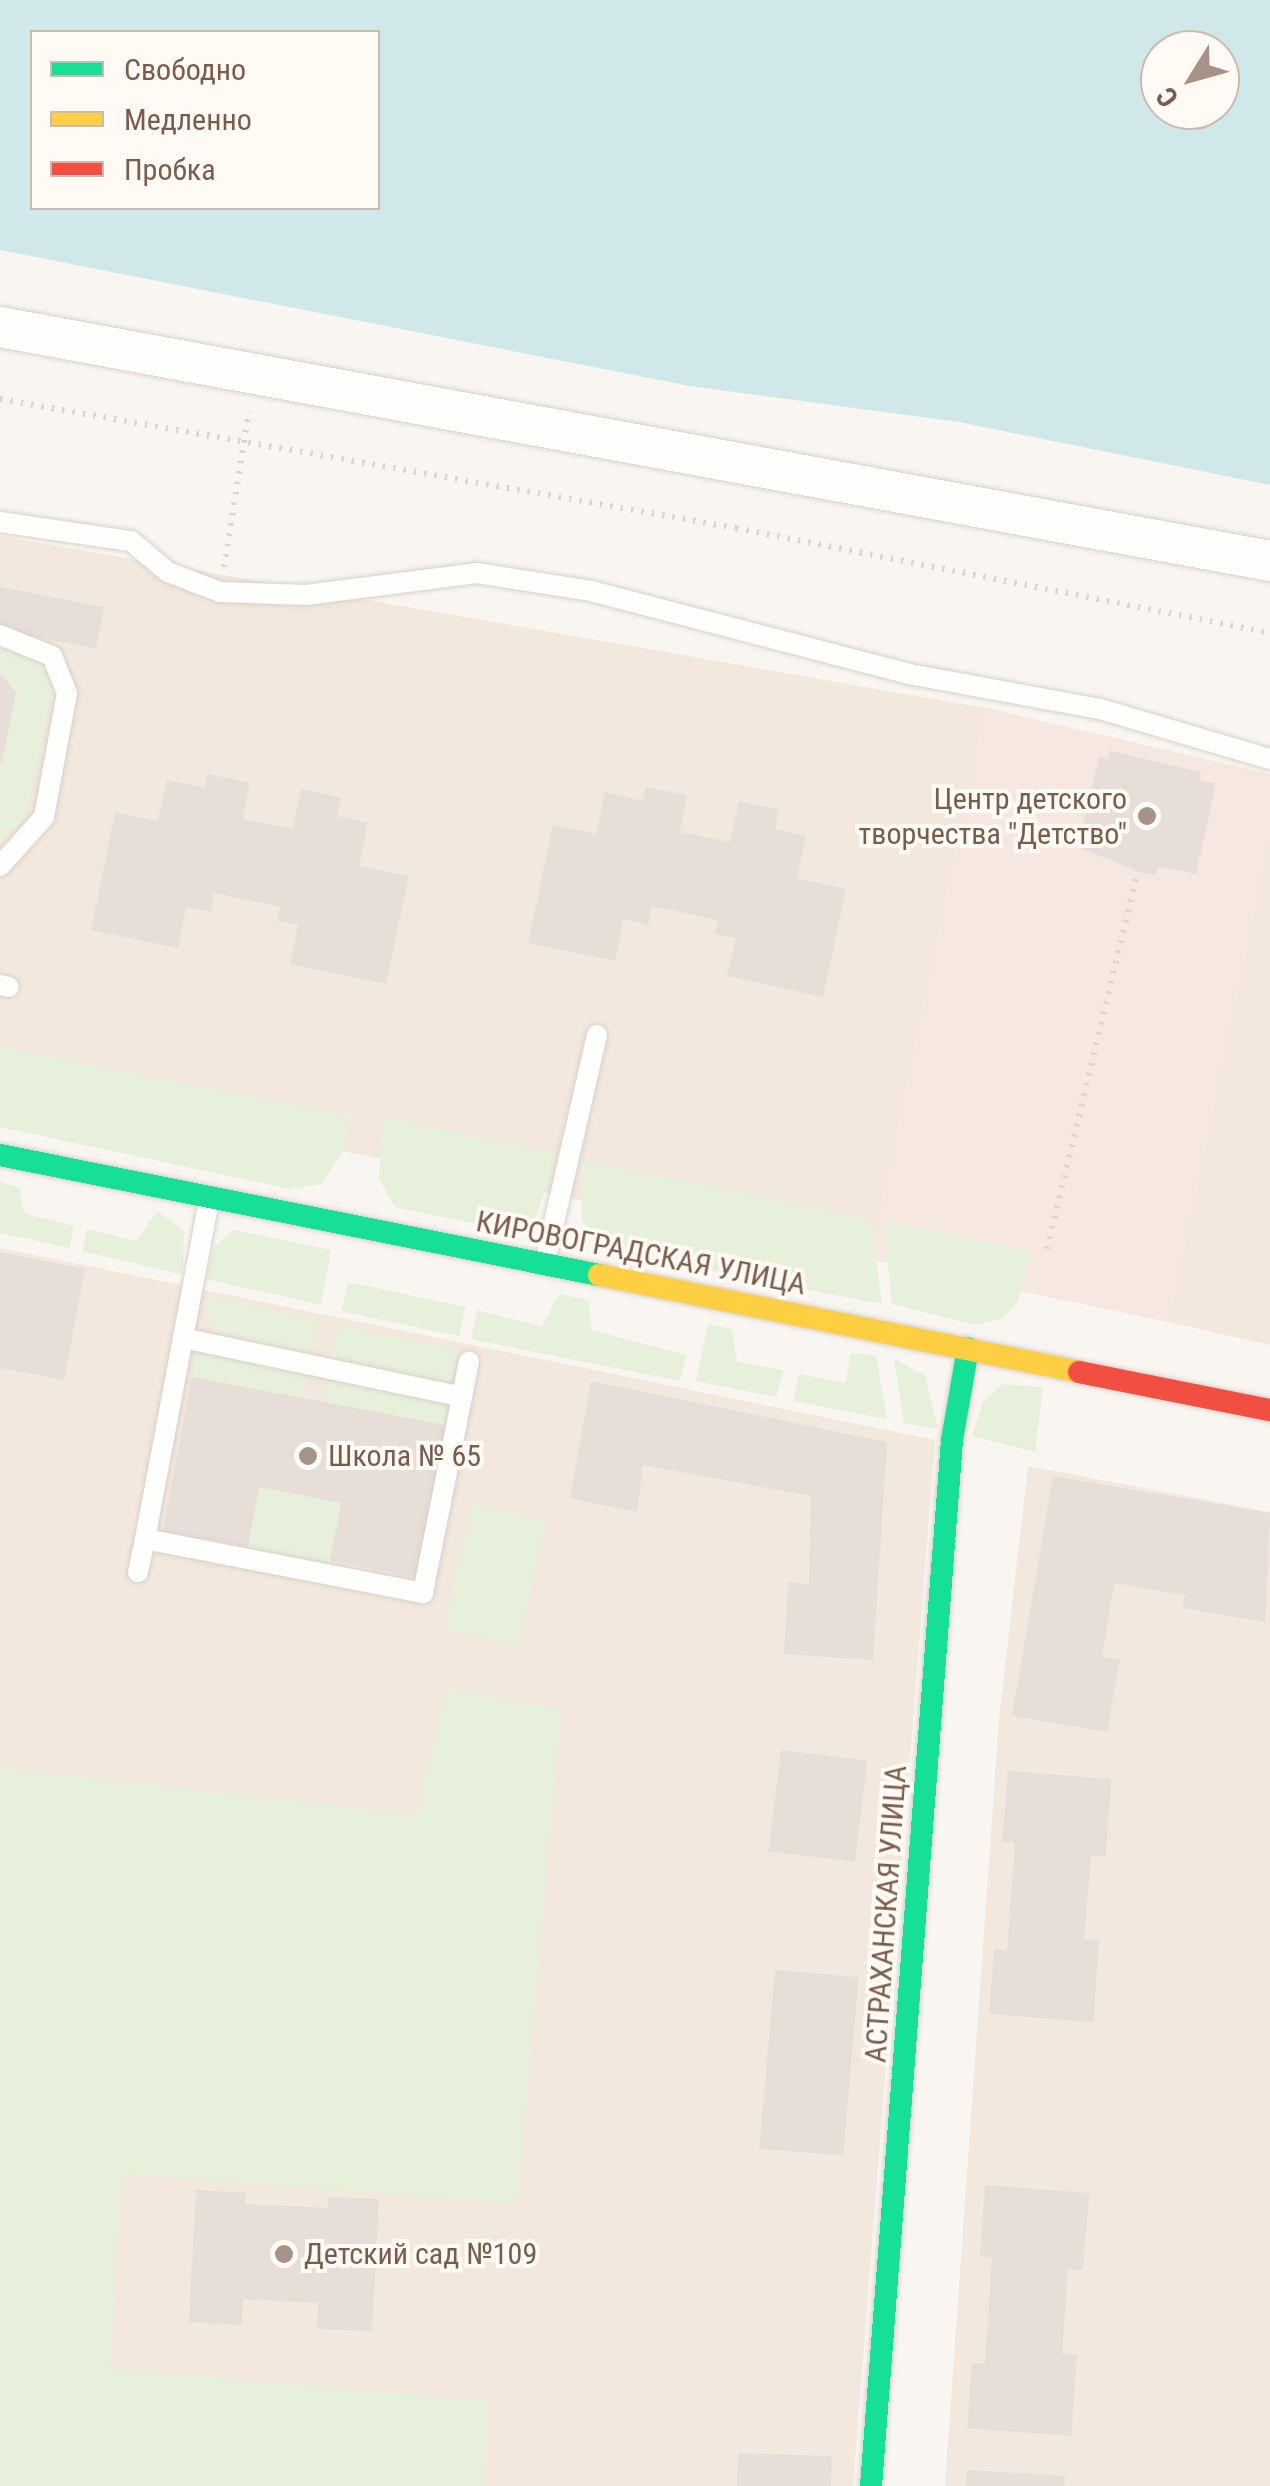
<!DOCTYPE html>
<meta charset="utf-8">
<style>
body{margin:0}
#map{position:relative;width:1270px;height:2486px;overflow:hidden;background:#f9f5f0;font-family:"Roboto Condensed",sans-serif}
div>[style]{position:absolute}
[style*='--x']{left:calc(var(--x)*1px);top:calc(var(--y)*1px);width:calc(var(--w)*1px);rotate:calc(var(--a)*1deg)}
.residential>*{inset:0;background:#f2e8de}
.commercial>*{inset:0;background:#f6e8e1}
.green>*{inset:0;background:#e7f0db;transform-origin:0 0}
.water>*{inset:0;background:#d0e8ea}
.building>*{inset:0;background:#e6ded7;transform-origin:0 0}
.path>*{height:6px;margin-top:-3px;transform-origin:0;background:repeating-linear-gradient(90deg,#dcd5d0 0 2.5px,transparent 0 10.5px)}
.roads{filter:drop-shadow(0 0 2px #d7d1cb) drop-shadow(0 0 2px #d7d1cb)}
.lane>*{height:20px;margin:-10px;padding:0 10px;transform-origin:10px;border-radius:10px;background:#fefefd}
.street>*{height:40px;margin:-20px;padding:0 20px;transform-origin:20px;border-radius:20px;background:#fefefd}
.fast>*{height:22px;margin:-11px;padding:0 11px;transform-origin:11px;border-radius:11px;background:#16e098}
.slow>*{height:22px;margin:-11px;padding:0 11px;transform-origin:11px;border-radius:11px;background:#ffcf43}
.jam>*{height:22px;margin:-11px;padding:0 11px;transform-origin:11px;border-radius:11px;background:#f24e42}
.dots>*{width:28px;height:28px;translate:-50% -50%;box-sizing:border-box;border:5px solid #fffaf3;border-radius:50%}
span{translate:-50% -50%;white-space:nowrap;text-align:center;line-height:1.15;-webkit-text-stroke:8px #fffaf3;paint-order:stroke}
.poi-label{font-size:30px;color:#7a5c4d}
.right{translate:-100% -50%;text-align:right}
.left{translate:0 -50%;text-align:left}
.street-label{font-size:30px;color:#7a5c4d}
.legend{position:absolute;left:30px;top:30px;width:350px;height:180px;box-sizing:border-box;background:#fffaf3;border:2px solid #cabbb1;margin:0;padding:12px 18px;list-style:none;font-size:30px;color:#7a5c4d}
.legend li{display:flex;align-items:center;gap:20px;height:50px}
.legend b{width:50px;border:2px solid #cabbb1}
.north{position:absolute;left:1140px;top:30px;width:100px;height:100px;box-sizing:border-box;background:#fffaf3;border:2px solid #cabbb1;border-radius:50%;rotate:233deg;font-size:28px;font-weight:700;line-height:40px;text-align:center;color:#7a5c4d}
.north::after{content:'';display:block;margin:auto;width:35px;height:45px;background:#a69286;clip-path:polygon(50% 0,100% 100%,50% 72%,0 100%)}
</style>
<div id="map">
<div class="residential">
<i style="clip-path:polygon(0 536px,986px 708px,871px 1260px,0 1080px)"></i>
<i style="clip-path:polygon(1270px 833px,1270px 1345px,1168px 1322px)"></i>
<i style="clip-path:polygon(0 1248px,935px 1440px,853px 2486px,0 2486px)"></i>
<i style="clip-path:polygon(1028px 1466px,1270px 1512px,1270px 2486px,945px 2486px,999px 1720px)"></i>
</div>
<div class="commercial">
<i style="clip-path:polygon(986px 708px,1270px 774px,1270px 833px,1168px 1322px,871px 1260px)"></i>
</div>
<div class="green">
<i style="clip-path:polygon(0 645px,37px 660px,53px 689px,25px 818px,0 843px,0 771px,16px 693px,0 672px)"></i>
<i style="clip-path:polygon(0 1047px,350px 1116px,340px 1157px,321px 1184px,290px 1189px,0 1127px)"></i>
<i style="clip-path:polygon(383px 1117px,557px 1154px,535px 1220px,519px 1233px,395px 1207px,379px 1179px)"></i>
<i style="clip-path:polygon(581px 1160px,871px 1220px,882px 1304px,616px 1253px,582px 1221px)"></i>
<i style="clip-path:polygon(0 1182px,19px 1187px,25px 1214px,74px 1226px,70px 1248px,0 1233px)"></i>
<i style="clip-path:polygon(157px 1211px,184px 1230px,183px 1275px,82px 1251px,87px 1229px,136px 1241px)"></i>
<i style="clip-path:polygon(883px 1220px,1032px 1251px,1017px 1303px,1003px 1318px,975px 1325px,892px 1304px)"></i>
<i style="clip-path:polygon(234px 1230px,331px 1250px,321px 1305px,206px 1279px,213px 1248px)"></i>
<i style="left:348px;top:1282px;width:120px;height:30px;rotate:12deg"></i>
<i style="clip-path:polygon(559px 1294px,588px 1300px,592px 1330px,686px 1355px,680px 1381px,471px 1339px,477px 1310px,542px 1327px)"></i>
<i style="clip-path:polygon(203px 1295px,316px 1320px,309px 1354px,213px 1329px)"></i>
<i style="clip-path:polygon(708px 1324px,732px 1329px,737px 1362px,784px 1370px,776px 1397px,696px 1381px)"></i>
<i style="left:339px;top:1325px;width:122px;height:35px;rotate:12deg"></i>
<i style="left:197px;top:1349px;width:111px;height:28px;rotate:12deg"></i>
<i style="clip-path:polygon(851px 1353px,876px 1355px,887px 1419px,793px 1401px,799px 1374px,845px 1383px)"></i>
<i style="clip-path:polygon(894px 1358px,925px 1376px,938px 1429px,904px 1423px)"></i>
<i style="clip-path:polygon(329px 1377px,448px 1403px,445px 1425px,324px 1402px)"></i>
<i style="clip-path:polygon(1003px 1384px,1043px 1387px,1035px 1452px,972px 1436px,983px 1402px)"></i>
<i style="left:259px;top:1487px;width:84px;height:61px;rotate:11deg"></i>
<i style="left:473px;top:1504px;width:75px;height:128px;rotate:13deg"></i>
<i style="clip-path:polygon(448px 1689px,561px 1709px,517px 2204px,122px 2173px,110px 2369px,487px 2401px,486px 2486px,0 2486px,0 1768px,416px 1815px)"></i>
</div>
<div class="water">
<i style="clip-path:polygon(evenodd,0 0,1270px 0,1270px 485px,959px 422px,690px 386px,0 250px,0 0,32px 32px,378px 32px,378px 208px,32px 208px,32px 32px,0 0,1160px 50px,1220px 50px,1220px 110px,1160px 110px,1160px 50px)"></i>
</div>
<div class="building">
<i style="left:0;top:587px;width:106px;height:42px;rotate:11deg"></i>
<i style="clip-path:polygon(0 673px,16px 693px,2px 762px,0 762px)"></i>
<i style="clip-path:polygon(1110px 751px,1201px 772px,1200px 780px,1216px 784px,1196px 874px,1157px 866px,1156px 875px,1138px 871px,1078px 847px,1099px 757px,1108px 759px)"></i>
<i style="clip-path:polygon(208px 774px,250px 783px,242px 819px,293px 829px,301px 789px,341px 798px,337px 816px,368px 823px,359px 866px,409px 876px,386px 984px,290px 964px,298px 925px,277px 921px,280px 907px,214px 893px,211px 912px,186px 907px,178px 948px,91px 930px,115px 812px,158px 821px,167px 780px,205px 788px)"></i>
<i style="clip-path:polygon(646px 787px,687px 795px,680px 832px,730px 842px,739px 801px,779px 810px,775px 829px,806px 836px,797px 878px,846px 889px,823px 997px,727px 976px,736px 938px,715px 934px,718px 920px,652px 906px,648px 925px,624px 919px,615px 961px,528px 943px,553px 825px,596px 834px,605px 792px,643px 801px)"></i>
<i style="clip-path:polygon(0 1252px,85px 1269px,64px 1380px,0 1368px)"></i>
<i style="clip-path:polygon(192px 1377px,445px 1425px,416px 1577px,330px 1560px,341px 1503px,259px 1487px,248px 1547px,163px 1531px)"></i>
<i style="clip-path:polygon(591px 1381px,887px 1442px,873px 1660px,784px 1654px,788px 1582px,809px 1584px,811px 1496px,643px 1465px,637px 1512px,570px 1498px)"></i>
<i style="clip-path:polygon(1053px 1476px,1270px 1513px,1265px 1622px,1182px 1608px,1185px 1595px,1114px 1583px,1102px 1657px,1120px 1660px,1107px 1732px,1012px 1716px)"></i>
<i style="left:781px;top:1750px;width:87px;height:102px;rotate:7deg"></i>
<i style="clip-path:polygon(1008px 1771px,1111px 1779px,1106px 1857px,1091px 1855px,1084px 1940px,1099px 1941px,1093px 2022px,989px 2014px,994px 1949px,1007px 1950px,1015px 1842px,1002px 1842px)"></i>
<i style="left:775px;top:1970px;width:84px;height:179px;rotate:5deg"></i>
<i style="clip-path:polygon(985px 2185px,1089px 2193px,1083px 2270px,1068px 2269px,1062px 2354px,1077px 2355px,1071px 2436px,967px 2428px,972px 2363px,985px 2364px,992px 2257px,980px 2256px)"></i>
<i style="clip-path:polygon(196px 2190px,246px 2193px,245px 2204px,328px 2208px,328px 2197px,379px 2199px,372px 2331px,317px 2329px,318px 2303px,243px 2299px,242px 2325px,189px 2322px)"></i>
<i style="left:738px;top:2453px;width:94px;height:33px;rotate:2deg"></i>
<i style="clip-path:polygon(967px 2470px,1065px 2476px,1064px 2486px,966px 2486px)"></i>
</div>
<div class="path">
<i style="--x:0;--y:399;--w:747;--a:9.94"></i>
<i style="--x:736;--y:528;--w:544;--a:11.12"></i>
<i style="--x:224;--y:567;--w:158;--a:-80.9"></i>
<i style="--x:1047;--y:1249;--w:389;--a:-76.5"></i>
</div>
<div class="roads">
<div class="lane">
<i style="--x:0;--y:522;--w:132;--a:8.3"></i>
<i style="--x:131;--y:541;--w:48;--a:40"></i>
<i style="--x:168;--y:572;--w:56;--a:21"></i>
<i style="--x:220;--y:592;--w:86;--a:2"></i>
<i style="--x:306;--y:595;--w:172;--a:-7.3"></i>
<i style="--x:477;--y:573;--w:115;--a:9"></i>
<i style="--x:591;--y:591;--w:329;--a:14.6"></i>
<i style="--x:909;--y:674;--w:194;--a:10.4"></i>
<i style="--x:1100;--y:709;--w:177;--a:16.4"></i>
<i style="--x:0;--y:635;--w:56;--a:22"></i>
<i style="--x:52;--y:656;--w:40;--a:68"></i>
<i style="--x:67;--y:693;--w:126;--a:100.5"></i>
<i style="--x:44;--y:817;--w:66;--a:131.9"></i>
<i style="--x:0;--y:985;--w:9;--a:13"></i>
<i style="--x:545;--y:1262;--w:233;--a:-77.1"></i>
<i style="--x:183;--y:1338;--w:285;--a:11.9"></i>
<i style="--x:462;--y:1397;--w:200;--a:101.3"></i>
<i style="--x:423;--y:1593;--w:283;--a:-169"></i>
<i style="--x:145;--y:1539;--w:344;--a:-79.3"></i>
<i style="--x:462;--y:1397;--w:36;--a:-79"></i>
<i style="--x:138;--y:1572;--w:34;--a:-78"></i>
</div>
<div class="street">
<i style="--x:0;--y:327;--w:1291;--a:10.44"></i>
</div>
<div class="fast">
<i style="--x:0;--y:1155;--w:611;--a:11.33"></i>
<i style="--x:871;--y:2486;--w:1049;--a:-85.57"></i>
<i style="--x:952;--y:1440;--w:93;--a:-80.1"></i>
</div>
<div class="slow">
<i style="--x:599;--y:1275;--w:490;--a:11.4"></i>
</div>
<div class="jam">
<i style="--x:1079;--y:1372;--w:195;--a:11.3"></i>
</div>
</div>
<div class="dots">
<i style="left:1147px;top:816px;background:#a69286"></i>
<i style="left:308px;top:1456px;background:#a69286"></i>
<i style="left:284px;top:2254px;background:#a69286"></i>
</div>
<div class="poi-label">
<span class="right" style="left:1127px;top:816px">Центр детского<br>творчества "Детство"</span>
<span class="left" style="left:328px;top:1456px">Школа № 65</span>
<span class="left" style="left:304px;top:2254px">Детский сад №109</span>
</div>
<div class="street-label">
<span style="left:641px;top:1253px;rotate:11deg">КИРОВОГРАДСКАЯ УЛИЦА</span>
<span style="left:886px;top:1914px;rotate:-86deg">АСТРАХАНСКАЯ УЛИЦА</span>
</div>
<ul class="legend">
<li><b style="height:12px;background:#16e098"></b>Свободно</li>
<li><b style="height:12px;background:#ffcf43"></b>Медленно</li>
<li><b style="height:12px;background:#f24e42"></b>Пробка</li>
</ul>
<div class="north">С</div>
</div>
